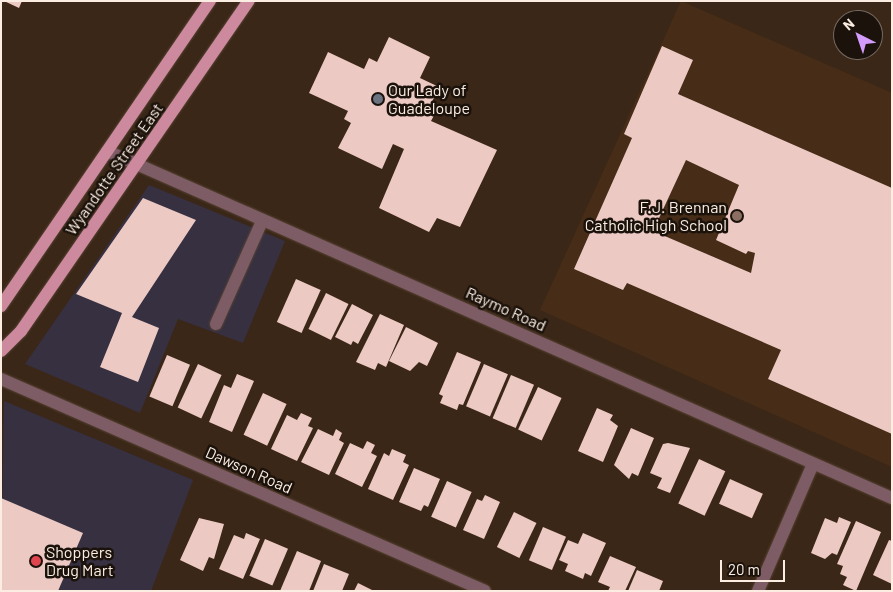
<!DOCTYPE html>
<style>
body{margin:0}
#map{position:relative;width:893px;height:592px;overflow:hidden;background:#3b2717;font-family:Barlow,sans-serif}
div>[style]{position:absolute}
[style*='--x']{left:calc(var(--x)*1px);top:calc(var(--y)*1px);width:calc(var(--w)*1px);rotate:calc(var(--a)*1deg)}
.commercial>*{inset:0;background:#363041}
.built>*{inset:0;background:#472d17}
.building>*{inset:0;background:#ecc9c3;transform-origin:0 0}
.roads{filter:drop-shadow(0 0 1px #564333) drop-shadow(0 0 1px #564333)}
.minor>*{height:12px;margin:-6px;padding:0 6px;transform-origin:6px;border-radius:6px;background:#7d5c65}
.major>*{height:12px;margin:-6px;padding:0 6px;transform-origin:6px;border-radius:6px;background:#cd899d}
.dots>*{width:14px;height:14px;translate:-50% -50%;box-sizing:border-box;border:2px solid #1b120b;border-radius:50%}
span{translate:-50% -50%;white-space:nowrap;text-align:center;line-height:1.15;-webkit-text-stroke:5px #1b120b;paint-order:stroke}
.poi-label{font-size:16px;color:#fbede2}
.left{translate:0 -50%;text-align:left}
.right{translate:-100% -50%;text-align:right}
.street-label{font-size:16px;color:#fbede2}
.frame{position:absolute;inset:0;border:2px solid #fbede2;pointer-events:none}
.north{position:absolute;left:833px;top:10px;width:50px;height:50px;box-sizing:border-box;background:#1b120b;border:1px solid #756a61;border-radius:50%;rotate:319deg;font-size:14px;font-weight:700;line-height:20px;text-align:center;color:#fbede2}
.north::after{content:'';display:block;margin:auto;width:18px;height:22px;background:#d39cfc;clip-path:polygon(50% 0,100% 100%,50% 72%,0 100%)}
.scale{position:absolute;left:720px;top:560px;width:65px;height:22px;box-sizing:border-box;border:2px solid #fbede2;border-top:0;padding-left:6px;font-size:15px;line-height:18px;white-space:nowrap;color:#fbede2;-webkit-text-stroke:4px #1b120b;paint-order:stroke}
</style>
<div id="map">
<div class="commercial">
<i style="clip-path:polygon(149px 185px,285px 241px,243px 343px,178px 319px,140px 413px,25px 364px)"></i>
<i style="clip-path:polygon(4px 401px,193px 480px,151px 591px,1px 591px)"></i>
</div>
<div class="built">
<i style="clip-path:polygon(681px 1px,892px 93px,892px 467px,540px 310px)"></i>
</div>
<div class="building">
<i style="clip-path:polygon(4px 1px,22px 1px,19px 8px)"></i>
<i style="clip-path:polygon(389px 37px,430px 57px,420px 78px,439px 87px,430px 106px,437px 110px,431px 121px,497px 150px,460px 227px,437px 218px,429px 232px,379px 208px,404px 149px,393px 144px,382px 169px,338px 148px,351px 123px,344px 119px,348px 111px,309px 93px,328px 52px,364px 69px,369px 58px,377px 62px)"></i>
<i style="clip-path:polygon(evenodd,662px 46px,693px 60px,678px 94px,892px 188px,892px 434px,768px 379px,781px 350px,627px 283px,623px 290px,574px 269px,632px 138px,624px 134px,662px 46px,686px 160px,739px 185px,716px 240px,746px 254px,748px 251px,755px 253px,751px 273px,653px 231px,686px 160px)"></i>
<i style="clip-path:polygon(143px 198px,196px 220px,132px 317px,159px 328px,138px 382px,100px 367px,122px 313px,76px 294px)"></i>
<i style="left:296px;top:279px;width:27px;height:47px;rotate:24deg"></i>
<i style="left:326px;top:293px;width:25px;height:40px;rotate:26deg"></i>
<i style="clip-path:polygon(352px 304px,373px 315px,358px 344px,353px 341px,351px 345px,335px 337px)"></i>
<i style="clip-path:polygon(380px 314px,404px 325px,386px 367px,378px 363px,375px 370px,356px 362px)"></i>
<i style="clip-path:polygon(406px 327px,438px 343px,427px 366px,419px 362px,410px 371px,389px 361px)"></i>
<i style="clip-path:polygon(457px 352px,481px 362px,463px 405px,459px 404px,457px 410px,440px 403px,443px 396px,439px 394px)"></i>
<i style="left:167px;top:355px;width:25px;height:45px;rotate:23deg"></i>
<i style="left:198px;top:364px;width:26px;height:48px;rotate:25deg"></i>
<i style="left:484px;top:364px;width:26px;height:46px;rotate:23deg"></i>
<i style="clip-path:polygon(237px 374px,254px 381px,232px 432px,209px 422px,224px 385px,231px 388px)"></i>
<i style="left:511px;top:375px;width:25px;height:47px;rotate:23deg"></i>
<i style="left:538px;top:387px;width:26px;height:47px;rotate:25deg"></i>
<i style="left:263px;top:393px;width:26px;height:46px;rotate:25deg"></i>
<i style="clip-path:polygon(597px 408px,613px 415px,610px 420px,618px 426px,603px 462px,578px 451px)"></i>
<i style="clip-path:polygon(301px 413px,312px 418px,308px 426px,313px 428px,297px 461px,271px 449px,287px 415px,297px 420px)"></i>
<i style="clip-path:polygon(631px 428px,654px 438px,638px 476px,632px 473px,629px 479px,614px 465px)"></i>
<i style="clip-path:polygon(318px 429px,333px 436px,336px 429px,342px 433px,339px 440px,344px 443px,329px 475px,301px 462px)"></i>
<i style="clip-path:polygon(367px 441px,375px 445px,371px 453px,377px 456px,362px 487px,335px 474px,350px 443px,363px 449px)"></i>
<i style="clip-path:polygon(668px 443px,690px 448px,670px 493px,657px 488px,662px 478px,650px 473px,663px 444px)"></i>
<i style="clip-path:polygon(392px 449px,406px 455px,403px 462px,409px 465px,393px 500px,368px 489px,384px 453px,389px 456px)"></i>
<i style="left:699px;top:459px;width:29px;height:49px;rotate:25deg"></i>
<i style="clip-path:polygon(414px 468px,440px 479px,428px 507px,424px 505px,421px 511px,399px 502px)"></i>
<i style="left:730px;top:479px;width:36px;height:27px;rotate:24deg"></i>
<i style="left:447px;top:481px;width:27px;height:39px;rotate:24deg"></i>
<i style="clip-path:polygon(485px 495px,500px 502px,484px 539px,463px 530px,477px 499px,482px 501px)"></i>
<i style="clip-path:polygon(1px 498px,83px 533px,58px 591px,1px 591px)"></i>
<i style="left:514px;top:512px;width:25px;height:39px;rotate:26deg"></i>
<i style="clip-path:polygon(839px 517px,851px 522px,837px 555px,832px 553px,825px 559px,811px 553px,825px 518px,837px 523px)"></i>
<i style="clip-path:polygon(199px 518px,224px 524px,214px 559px,209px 557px,203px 571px,180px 560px)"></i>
<i style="clip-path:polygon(856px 521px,881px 532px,856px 591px,843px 585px,847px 577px,840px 574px,843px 566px,837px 564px)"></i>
<i style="left:543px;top:527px;width:25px;height:36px;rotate:23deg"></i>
<i style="clip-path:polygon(246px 533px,260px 539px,243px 579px,219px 569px,234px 535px,244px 539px)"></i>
<i style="clip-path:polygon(583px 533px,606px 543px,591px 576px,585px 573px,583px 579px,565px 571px,568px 564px,559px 560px,568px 540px,578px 544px)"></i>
<i style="left:265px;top:539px;width:25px;height:40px;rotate:23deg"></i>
<i style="clip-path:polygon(889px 540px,892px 541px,892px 584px,873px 575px)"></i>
<i style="clip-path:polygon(297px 551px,321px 561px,309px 591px,280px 591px)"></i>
<i style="clip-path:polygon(610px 556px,636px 567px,625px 591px,608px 591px,610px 587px,598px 582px)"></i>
<i style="clip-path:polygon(324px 564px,349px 574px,342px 591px,313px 591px)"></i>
<i style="clip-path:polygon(637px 570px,663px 581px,659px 591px,628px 591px)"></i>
<i style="clip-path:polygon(358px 583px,374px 591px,354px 591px)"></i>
</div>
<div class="roads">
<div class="minor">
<i style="--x:107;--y:151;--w:858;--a:23.85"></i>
<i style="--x:216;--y:324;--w:113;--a:-65.9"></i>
<i style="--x:1;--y:379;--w:528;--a:23.65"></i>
<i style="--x:758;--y:591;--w:138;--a:-66.6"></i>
</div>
<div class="major">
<i style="--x:1;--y:306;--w:370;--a:-55.6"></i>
<i style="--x:1;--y:351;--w:28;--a:-45"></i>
<i style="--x:21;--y:331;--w:401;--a:-55.4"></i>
</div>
</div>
<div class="dots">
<i style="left:378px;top:99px;background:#6b7280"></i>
<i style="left:737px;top:216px;background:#8d6e63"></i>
<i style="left:36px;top:561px;background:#e0444e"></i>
</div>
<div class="poi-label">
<span class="left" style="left:388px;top:99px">Our Lady of<br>Guadeloupe</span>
<span class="right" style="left:727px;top:216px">F.J. Brennan<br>Catholic High School</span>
<span class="left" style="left:46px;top:561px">Shoppers<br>Drug Mart</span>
</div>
<div class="street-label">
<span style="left:114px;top:169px;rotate:-55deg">Wyandotte Street East</span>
<span style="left:506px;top:309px;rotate:24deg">Raymo Road</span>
<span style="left:249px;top:470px;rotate:24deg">Dawson Road</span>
</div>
<div class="frame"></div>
<div class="north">N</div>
<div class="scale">20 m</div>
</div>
